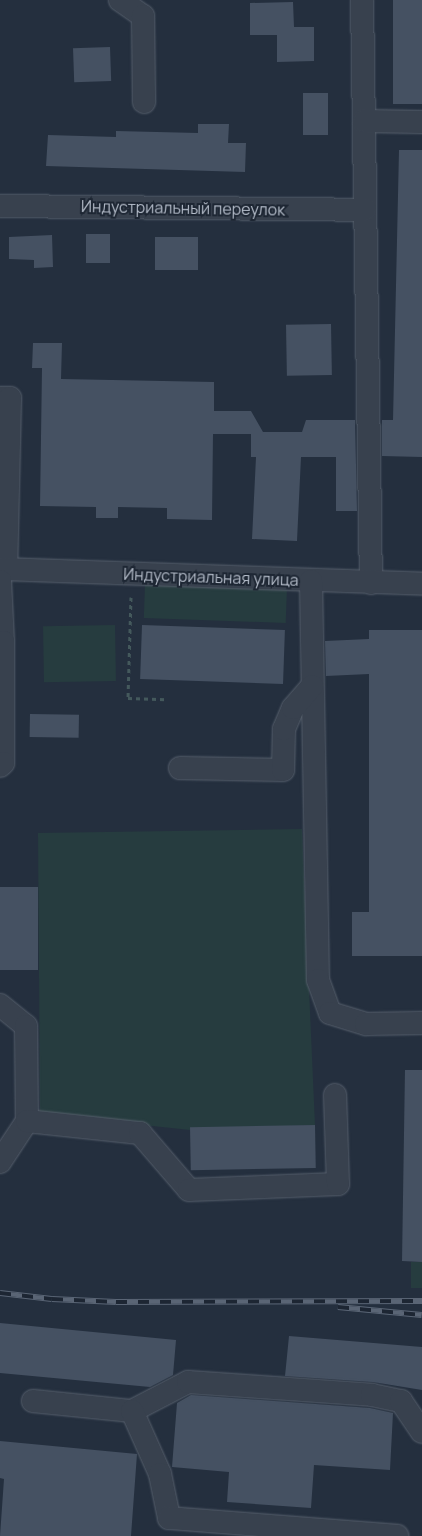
<!DOCTYPE html>
<meta charset="utf-8">
<style>
body{margin:0}
#map{position:relative;width:422px;height:1536px;overflow:hidden;background:#242f3e;font-family:Manrope,sans-serif}
div>[style]{position:absolute}
[style*='--x']{left:calc(var(--x)*1px);top:calc(var(--y)*1px);width:calc(var(--w)*1px);rotate:calc(var(--a)*1deg)}
.green>*{inset:0;background:#263c3f;transform-origin:0 0}
.building>*{inset:0;background:#455162;transform-origin:0 0}
.path>*{height:3px;margin-top:-1.5px;transform-origin:0;background:repeating-linear-gradient(90deg,#44595c 0 4px,transparent 0 8px)}
.roads{filter:drop-shadow(0 0 1px #565f6c) drop-shadow(0 0 1px #565f6c)}
.minor>*{height:22px;margin:-11px;padding:0 11px;transform-origin:11px;border-radius:11px;background:#38414e}
.rail>*{height:5.5px;margin-top:-2.75px;transform-origin:0;background:repeating-linear-gradient(90deg,#1d2633 0 11px,#5a6575 0 22px);box-sizing:border-box;border-block:1px solid #5a6575}
span{translate:-50% -50%;white-space:nowrap;text-align:center;line-height:1.15;-webkit-text-stroke:4px #1d2633;paint-order:stroke}
.street-label{font-size:16px;color:#b4bcc9}
</style>
<div id="map">
<div class="green">
<i style="left:145px;top:584px;width:142px;height:34px;rotate:2deg"></i>
<i style="left:115px;top:625px;width:56px;height:72px;rotate:89deg"></i>
<i style="clip-path:polygon(302px 829px,315px 1125px,190px 1130px,40px 1114px,38px 833px)"></i>
<i style="left:411px;top:1262px;width:11px;height:26px"></i>
</div>
<div class="building">
<i style="left:393px;top:0;width:29px;height:104px"></i>
<i style="clip-path:polygon(293px 2px,294px 27px,314px 27px,314px 61px,277px 62px,277px 35px,250px 35px,250px 3px)"></i>
<i style="left:110px;top:47px;width:34px;height:37px;rotate:88deg"></i>
<i style="left:303px;top:93px;width:25px;height:42px"></i>
<i style="clip-path:polygon(198px 124px,229px 124px,228px 143px,246px 143px,245px 172px,46px 166px,48px 135px,116px 137px,116px 131px,198px 133px)"></i>
<i style="clip-path:polygon(399px 150px,422px 150px,422px 457px,382px 456px,382px 420px,393px 420px)"></i>
<i style="left:110px;top:234px;width:29px;height:24px;rotate:90deg"></i>
<i style="clip-path:polygon(52px 235px,53px 267px,34px 268px,34px 260px,9px 259px,9px 237px)"></i>
<i style="left:198px;top:237px;width:33px;height:43px;rotate:90deg"></i>
<i style="left:331px;top:324px;width:51px;height:45px;rotate:89deg"></i>
<i style="clip-path:polygon(33px 343px,62px 343px,61px 379px,214px 382px,214px 411px,251px 411px,263px 432px,302px 432px,306px 420px,355px 420px,357px 511px,336px 511px,336px 457px,301px 457px,297px 541px,252px 539px,256px 457px,251px 457px,251px 434px,213px 434px,212px 520px,167px 519px,167px 508px,118px 507px,118px 518px,96px 518px,96px 507px,40px 506px,42px 368px,32px 368px)"></i>
<i style="left:142px;top:625px;width:143px;height:54px;rotate:2deg"></i>
<i style="clip-path:polygon(369px 630px,422px 630px,422px 956px,352px 956px,352px 912px,369px 912px,369px 674px,326px 676px,325px 641px,369px 639px)"></i>
<i style="left:30px;top:714px;width:49px;height:23px;rotate:1deg"></i>
<i style="left:0;top:887px;width:38px;height:83px"></i>
<i style="clip-path:polygon(405px 1070px,422px 1070px,422px 1262px,402px 1261px)"></i>
<i style="left:315px;top:1125px;width:43px;height:125px;rotate:89deg"></i>
<i style="clip-path:polygon(0 1323px,176px 1340px,173px 1375px,150px 1387px,0 1373px)"></i>
<i style="clip-path:polygon(289px 1336px,422px 1347px,422px 1390px,373px 1382px,285px 1376px)"></i>
<i style="clip-path:polygon(191px 1395px,370px 1408px,393px 1413px,390px 1470px,314px 1465px,311px 1508px,227px 1502px,229px 1472px,172px 1467px,177px 1403px)"></i>
<i style="clip-path:polygon(0 1441px,137px 1454px,131px 1536px,0 1536px,4px 1479px,0 1478px)"></i>
</div>
<div class="path">
<i style="--x:131;--y:597;--w:101;--a:91.7"></i>
<i style="--x:128;--y:698;--w:38;--a:2"></i>
</div>
<div class="roads">
<div class="minor">
<i style="--x:120;--y:0;--w:28;--a:35"></i>
<i style="--x:143;--y:16;--w:86;--a:89.3"></i>
<i style="--x:362;--y:0;--w:583;--a:89.12"></i>
<i style="--x:364;--y:121;--w:58;--a:1"></i>
<i style="--x:0;--y:206;--w:365;--a:0.6"></i>
<i style="--x:0;--y:398;--w:10;--a:0"></i>
<i style="--x:10;--y:398;--w:171;--a:91.3"></i>
<i style="--x:0;--y:569;--w:422;--a:2"></i>
<i style="--x:0;--y:581;--w:61;--a:87.2"></i>
<i style="--x:311;--y:581;--w:399;--a:89"></i>
<i style="--x:318;--y:980;--w:35;--a:70"></i>
<i style="--x:330;--y:1013;--w:38;--a:17"></i>
<i style="--x:366;--y:1024;--w:56;--a:-1"></i>
<i style="--x:0;--y:642;--w:3;--a:0"></i>
<i style="--x:3;--y:642;--w:121;--a:90"></i>
<i style="--x:3;--y:763;--w:4;--a:135"></i>
<i style="--x:180;--y:768;--w:103;--a:1.1"></i>
<i style="--x:283;--y:770;--w:41;--a:-88.6"></i>
<i style="--x:284;--y:729;--w:23;--a:-67"></i>
<i style="--x:293;--y:708;--w:29;--a:-49"></i>
<i style="--x:0;--y:1005;--w:33;--a:39"></i>
<i style="--x:26;--y:1026;--w:95;--a:89.4"></i>
<i style="--x:27;--y:1121;--w:49;--a:123.4"></i>
<i style="--x:27;--y:1121;--w:114;--a:6.1"></i>
<i style="--x:140;--y:1133;--w:75;--a:49.3"></i>
<i style="--x:189;--y:1190;--w:149;--a:-2.3"></i>
<i style="--x:338;--y:1184;--w:89;--a:-91.9"></i>
<i style="--x:33;--y:1401;--w:100;--a:5.8"></i>
<i style="--x:132;--y:1411;--w:63;--a:-27.4"></i>
<i style="--x:188;--y:1382;--w:184;--a:4"></i>
<i style="--x:372;--y:1395;--w:30;--a:12"></i>
<i style="--x:401;--y:1401;--w:37;--a:56"></i>
<i style="--x:132;--y:1411;--w:69;--a:66"></i>
<i style="--x:160;--y:1474;--w:45;--a:78.4"></i>
<i style="--x:169;--y:1518;--w:229;--a:4.5"></i>
</div>
</div>
<div class="rail">
<i style="--x:0;--y:1293;--w:52;--a:6.6"></i>
<i style="--x:52;--y:1299;--w:64;--a:2.7"></i>
<i style="--x:116;--y:1302;--w:306;--a:-0.2"></i>
<i style="--x:338;--y:1307;--w:84;--a:5.4"></i>
</div>
<div class="street-label">
<span style="left:183px;top:208px;rotate:1deg">Индустриальный переулок</span>
<span style="left:211px;top:577px;rotate:2deg">Индустриальная улица</span>
</div>
</div>
